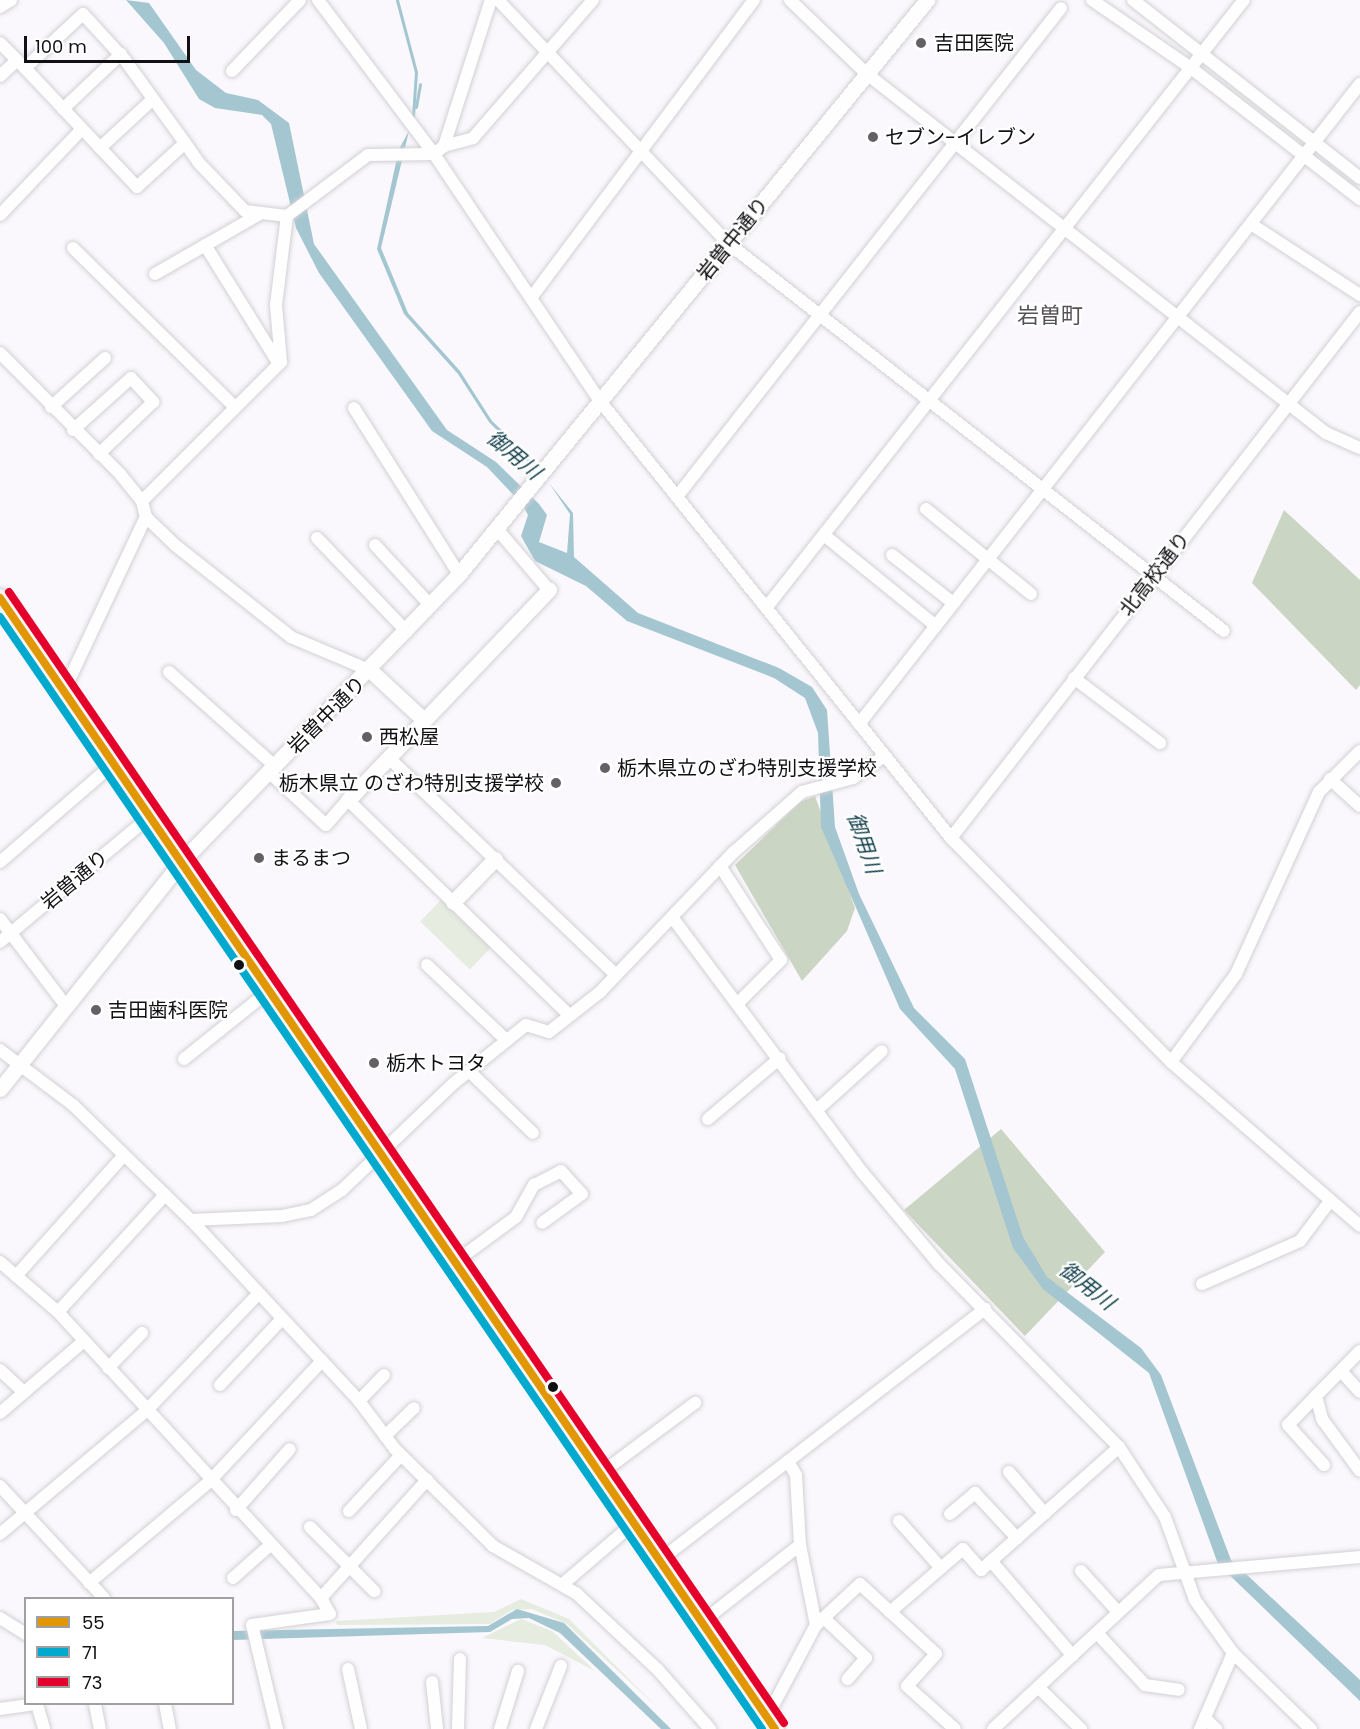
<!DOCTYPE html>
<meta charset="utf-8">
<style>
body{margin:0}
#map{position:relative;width:1360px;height:1729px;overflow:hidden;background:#faf8fc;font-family:Poppins,"Noto Sans JP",sans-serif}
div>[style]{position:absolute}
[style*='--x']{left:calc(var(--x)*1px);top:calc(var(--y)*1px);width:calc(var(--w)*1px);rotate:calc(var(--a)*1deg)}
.green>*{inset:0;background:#e6ece0;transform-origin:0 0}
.forest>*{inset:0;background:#cbd5c3}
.water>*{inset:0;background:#a3c6d1}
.stream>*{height:3px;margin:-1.5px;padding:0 1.5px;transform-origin:1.5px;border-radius:1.5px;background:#a3c6d1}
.roads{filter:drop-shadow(0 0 2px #d2d0d4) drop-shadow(0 0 2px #d2d0d4)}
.minor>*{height:12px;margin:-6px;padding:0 6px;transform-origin:6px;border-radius:6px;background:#fefeff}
.tertiary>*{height:15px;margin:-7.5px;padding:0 7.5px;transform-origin:7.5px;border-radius:7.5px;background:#fefeff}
.secondary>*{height:18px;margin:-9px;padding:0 9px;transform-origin:9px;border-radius:9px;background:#f9f4f5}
.bus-1>*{height:8px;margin:-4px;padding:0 4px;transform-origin:4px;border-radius:4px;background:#e09702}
.bus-2>*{height:8px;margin:-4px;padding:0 4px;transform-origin:4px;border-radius:4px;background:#00a9ce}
.bus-3>*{height:8px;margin:-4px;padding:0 4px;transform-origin:4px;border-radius:4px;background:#e4002b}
.dots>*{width:16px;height:16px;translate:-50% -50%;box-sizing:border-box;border:3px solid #fff;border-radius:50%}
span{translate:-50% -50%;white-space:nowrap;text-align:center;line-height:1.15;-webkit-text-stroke:4.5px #fff;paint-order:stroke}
.poi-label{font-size:20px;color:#111013}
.left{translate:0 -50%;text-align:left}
.right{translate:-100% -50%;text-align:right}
.street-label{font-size:20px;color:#111013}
.water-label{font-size:21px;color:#103e49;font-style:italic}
.quarter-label{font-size:22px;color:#555258}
.legend{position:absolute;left:24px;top:1597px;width:210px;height:108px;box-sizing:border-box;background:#fff;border:2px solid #a09fa1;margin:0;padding:8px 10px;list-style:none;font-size:18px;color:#111013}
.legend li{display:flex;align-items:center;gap:12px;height:30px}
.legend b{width:30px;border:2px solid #a09fa1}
.scale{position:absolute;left:24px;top:36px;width:166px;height:27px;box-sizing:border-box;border:3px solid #111013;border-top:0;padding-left:8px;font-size:18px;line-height:21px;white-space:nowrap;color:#111013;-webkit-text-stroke:4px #fff;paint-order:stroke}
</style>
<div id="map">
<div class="green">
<i style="left:441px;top:900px;width:69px;height:30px;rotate:44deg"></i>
<i style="clip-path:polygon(521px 1599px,569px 1619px,657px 1707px,567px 1624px,532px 1609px,512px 1610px,490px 1624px,337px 1625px,336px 1621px,494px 1612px)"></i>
<i style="clip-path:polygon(521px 1619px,552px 1631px,595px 1671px,545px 1645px,482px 1638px)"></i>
</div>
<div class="forest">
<i style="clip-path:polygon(1284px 510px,1360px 580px,1360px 685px,1356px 690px,1252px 583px)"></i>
<i style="clip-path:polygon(815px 796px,855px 908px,847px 931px,802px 981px,735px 865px,800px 802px)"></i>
<i style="clip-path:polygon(1001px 1129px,1105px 1252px,1025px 1336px,904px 1210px)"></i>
</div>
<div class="water">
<i style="clip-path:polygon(126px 0,149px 3px,196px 70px,226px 93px,258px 100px,289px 123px,314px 244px,447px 430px,496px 462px,539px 504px,547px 515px,539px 542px,567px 553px,570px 514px,549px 483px,573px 513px,574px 557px,638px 613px,779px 668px,812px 687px,827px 710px,835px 827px,859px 894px,914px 1008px,965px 1059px,1023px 1237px,1047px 1277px,1141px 1348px,1161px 1375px,1231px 1560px,1360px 1680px,1360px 1701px,1218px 1564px,1149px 1373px,1043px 1289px,1013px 1248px,955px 1069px,900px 1009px,821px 827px,818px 733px,805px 698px,774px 678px,627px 621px,586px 586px,535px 561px,521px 536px,528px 515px,522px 504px,487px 467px,432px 431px,319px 273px,296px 228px,271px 124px,262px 115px,215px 108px,199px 99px,164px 43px)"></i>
<i style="clip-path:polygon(409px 131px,381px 248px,408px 313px,460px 371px,492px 421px,526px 453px,530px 464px,489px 422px,458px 374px,404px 314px,377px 249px,399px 149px)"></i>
<i style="clip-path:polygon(517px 1609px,564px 1623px,671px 1729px,661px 1729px,560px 1633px,529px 1618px,512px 1619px,490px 1632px,233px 1640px,232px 1631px,488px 1626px)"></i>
</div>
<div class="stream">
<i style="--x:397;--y:0;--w:74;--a:75.2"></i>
<i style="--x:416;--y:72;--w:44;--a:93.9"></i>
<i style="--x:416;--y:107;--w:23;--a:-80"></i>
</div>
<div class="roads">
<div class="minor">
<i style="--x:318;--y:0;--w:193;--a:53"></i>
<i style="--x:434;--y:154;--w:298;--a:56.1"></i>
<i style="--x:600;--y:401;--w:561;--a:51.23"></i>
<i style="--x:951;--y:838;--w:314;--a:45.5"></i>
<i style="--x:1171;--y:1062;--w:250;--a:40.9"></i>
<i style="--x:498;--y:0;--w:336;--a:46.6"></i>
<i style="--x:729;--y:244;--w:628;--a:38.02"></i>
<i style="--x:790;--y:0;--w:107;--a:43.9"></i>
<i style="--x:867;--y:74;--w:583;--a:38.03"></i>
<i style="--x:1326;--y:433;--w:37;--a:24"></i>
<i style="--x:1092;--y:0;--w:120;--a:34.5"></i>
<i style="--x:1191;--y:68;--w:214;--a:37.8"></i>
<i style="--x:1133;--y:0;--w:288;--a:38.1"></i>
<i style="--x:0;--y:7;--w:13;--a:-32"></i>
<i style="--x:0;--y:43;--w:35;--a:45"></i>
<i style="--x:232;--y:71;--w:98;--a:-46.2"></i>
<i style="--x:0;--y:76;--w:23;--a:-43"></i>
<i style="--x:63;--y:109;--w:80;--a:-43.5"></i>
<i style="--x:185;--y:143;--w:65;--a:137.5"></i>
<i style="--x:137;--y:187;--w:163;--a:-133.3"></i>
<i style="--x:25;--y:68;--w:79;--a:-43"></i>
<i style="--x:83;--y:14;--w:62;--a:47.6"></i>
<i style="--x:125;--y:60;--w:102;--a:54.1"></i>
<i style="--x:185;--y:143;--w:24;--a:55"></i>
<i style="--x:199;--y:163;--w:66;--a:46.2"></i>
<i style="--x:245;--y:211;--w:42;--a:6.8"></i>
<i style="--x:444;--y:146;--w:30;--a:-15"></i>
<i style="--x:473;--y:138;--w:183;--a:-49"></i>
<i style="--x:100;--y:148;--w:72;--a:-42.8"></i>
<i style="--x:0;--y:215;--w:119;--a:-46.4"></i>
<i style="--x:287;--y:216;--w:101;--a:-37"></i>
<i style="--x:368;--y:155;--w:66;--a:-0.9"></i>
<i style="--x:434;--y:154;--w:13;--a:-39"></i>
<i style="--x:444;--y:146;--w:153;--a:-72.2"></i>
<i style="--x:1251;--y:224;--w:130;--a:33.1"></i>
<i style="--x:205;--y:245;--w:140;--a:58.1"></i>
<i style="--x:73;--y:248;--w:227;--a:44.5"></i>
<i style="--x:155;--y:274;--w:119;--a:-29.8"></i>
<i style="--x:531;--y:298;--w:372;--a:-53.2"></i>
<i style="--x:0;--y:353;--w:170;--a:45.2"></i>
<i style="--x:120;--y:474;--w:35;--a:51"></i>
<i style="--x:142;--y:501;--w:16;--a:76"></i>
<i style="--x:146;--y:517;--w:40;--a:44"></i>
<i style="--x:175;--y:545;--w:148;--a:38.4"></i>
<i style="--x:291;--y:637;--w:87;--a:23"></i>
<i style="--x:51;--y:407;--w:73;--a:-42.2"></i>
<i style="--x:354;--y:408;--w:196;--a:57.7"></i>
<i style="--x:73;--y:430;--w:78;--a:-41.9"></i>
<i style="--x:131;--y:378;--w:33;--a:47"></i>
<i style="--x:153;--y:402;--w:75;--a:136.1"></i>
<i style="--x:679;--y:494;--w:618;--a:-51.83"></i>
<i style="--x:142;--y:501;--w:197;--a:-45"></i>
<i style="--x:281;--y:362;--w:57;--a:-95"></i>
<i style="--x:276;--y:305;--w:90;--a:-83"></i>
<i style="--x:926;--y:509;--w:135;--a:39"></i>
<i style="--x:497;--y:529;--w:80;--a:49.6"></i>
<i style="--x:824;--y:535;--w:144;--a:39.1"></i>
<i style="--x:317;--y:538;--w:130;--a:46.2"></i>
<i style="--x:375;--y:545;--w:83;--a:47.4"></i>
<i style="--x:892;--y:555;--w:78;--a:38.2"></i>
<i style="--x:766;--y:608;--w:773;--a:-51.83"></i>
<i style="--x:169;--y:672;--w:143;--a:41.6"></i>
<i style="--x:1074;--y:678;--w:108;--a:37.1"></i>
<i style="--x:63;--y:693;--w:195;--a:-64.8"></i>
<i style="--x:859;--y:724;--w:813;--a:-51.95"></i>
<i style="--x:389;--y:758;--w:314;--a:43.7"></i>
<i style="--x:270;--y:773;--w:76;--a:42.9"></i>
<i style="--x:326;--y:825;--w:33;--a:-49"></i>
<i style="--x:348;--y:800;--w:308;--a:44.2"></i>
<i style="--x:1330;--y:779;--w:40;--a:42"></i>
<i style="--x:951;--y:838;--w:666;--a:-52.13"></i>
<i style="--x:0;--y:862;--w:150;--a:-40.9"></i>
<i style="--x:720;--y:866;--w:112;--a:57"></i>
<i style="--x:781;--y:960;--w:61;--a:135"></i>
<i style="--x:672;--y:917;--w:318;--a:53.3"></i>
<i style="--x:862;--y:1172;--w:119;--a:50.1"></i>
<i style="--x:938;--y:1263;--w:258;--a:45.5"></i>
<i style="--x:1119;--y:1447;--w:84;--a:56.7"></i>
<i style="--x:1165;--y:1517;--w:88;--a:70.1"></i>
<i style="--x:1195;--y:1600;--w:65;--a:54.4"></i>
<i style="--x:1233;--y:1653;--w:83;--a:113.5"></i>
<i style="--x:0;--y:919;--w:109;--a:52.8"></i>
<i style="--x:0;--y:942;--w:194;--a:-40"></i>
<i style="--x:427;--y:965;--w:110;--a:43.5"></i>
<i style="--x:0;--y:1050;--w:91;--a:37"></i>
<i style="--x:73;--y:1105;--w:165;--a:44.3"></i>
<i style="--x:191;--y:1220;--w:247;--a:47.1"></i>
<i style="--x:359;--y:1401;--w:60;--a:53.1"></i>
<i style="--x:395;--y:1449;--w:138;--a:44.7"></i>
<i style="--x:493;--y:1546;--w:97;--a:29.7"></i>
<i style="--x:577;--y:1594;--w:111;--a:43.2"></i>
<i style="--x:658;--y:1670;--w:79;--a:48.6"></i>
<i style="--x:184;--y:1059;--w:110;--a:-38.7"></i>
<i style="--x:1171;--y:1062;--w:109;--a:-53.5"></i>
<i style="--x:1236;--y:974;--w:200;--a:-65.5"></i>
<i style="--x:1319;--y:792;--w:58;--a:-45"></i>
<i style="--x:469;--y:1071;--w:89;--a:44.1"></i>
<i style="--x:818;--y:1109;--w:86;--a:-42.2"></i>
<i style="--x:708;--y:1119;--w:94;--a:-40.3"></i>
<i style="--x:191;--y:1220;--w:91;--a:-2.5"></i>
<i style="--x:282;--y:1216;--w:30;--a:-12"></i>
<i style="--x:311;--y:1210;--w:37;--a:-33"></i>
<i style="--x:342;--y:1190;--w:155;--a:-43.7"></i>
<i style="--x:454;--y:1083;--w:92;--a:-38.9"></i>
<i style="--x:526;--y:1025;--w:24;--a:17"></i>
<i style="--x:549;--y:1032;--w:65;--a:-38.1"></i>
<i style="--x:600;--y:992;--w:194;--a:-46.3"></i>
<i style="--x:734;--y:852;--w:91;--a:-41.4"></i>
<i style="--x:802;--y:792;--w:53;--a:-15.4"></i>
<i style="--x:853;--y:778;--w:39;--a:-35"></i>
<i style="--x:0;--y:1262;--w:77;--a:40.8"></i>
<i style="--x:58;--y:1312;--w:389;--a:47.4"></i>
<i style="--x:321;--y:1598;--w:18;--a:61"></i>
<i style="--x:330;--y:1614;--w:79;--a:172"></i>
<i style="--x:252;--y:1625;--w:107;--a:76.5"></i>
<i style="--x:455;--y:1262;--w:76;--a:-36.4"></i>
<i style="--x:516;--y:1217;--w:37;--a:-61"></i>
<i style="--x:534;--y:1185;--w:30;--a:-27"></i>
<i style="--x:561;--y:1171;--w:31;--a:48"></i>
<i style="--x:582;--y:1194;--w:49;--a:144.1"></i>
<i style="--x:16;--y:1276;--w:162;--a:-48.2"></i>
<i style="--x:1202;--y:1284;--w:107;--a:-23.7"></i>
<i style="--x:1300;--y:1241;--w:50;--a:-53.1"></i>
<i style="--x:58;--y:1312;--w:159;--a:-47.6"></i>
<i style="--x:1360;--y:1351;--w:63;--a:134.4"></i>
<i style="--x:1316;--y:1396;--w:24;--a:75"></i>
<i style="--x:1322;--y:1419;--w:64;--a:53.8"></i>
<i style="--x:108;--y:1368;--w:49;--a:-45.8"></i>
<i style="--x:0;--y:1370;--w:33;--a:43"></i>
<i style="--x:1341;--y:1371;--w:28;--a:48"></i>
<i style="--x:220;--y:1385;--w:91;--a:-46.8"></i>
<i style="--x:1316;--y:1396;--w:40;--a:134"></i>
<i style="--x:1288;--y:1425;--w:54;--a:48"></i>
<i style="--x:359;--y:1401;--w:36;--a:-46"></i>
<i style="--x:0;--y:1413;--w:111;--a:-40.6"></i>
<i style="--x:385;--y:1436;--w:40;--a:-44"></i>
<i style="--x:1009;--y:1472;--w:55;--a:49.4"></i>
<i style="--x:600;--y:1474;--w:119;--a:-36.8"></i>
<i style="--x:0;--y:1486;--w:153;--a:47.1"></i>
<i style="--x:236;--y:1510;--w:81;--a:-48.5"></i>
<i style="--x:349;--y:1511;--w:76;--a:-47.1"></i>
<i style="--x:950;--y:1514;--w:33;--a:-40"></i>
<i style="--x:975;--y:1493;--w:62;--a:47"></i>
<i style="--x:899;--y:1521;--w:63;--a:48.2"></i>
<i style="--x:310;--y:1527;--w:91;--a:45"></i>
<i style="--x:0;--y:1534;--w:191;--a:-40.1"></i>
<i style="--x:146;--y:1411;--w:163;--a:-46.2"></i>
<i style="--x:660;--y:1560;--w:411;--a:-37.7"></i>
<i style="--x:991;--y:1561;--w:125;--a:49.2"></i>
<i style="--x:1081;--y:1571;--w:55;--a:47.9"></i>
<i style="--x:233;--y:1578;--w:48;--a:-41.6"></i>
<i style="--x:89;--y:1583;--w:157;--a:-40.1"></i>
<i style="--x:209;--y:1482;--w:166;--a:-47"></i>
<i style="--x:563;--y:1584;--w:94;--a:-40.7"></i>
<i style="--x:321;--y:1598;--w:159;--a:-48.1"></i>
<i style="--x:890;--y:1612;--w:96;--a:-40.8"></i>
<i style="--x:963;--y:1549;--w:28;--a:49"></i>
<i style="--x:981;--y:1570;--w:185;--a:-41.7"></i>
<i style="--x:0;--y:1618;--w:31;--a:32"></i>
<i style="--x:824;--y:1618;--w:58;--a:43.6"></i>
<i style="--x:866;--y:1658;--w:28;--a:131"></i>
<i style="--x:702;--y:1622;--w:125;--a:-38.2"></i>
<i style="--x:816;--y:1625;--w:60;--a:-43"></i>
<i style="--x:860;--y:1584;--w:103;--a:42.6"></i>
<i style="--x:936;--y:1654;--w:43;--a:132.2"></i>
<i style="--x:907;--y:1686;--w:64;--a:41.9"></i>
<i style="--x:1097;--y:1633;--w:71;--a:47.3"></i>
<i style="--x:1145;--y:1685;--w:34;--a:8"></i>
<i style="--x:1233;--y:1653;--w:109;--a:44.3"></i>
<i style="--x:348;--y:1669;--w:61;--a:77.8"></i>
<i style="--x:432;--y:1682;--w:47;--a:83.9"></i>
<i style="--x:1039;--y:1688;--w:59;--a:44.3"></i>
<i style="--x:95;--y:1704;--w:25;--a:79"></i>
<i style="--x:165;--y:1704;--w:25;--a:79"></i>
<i style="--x:0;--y:1709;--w:37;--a:-8"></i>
<i style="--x:37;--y:1704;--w:26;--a:74"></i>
<i style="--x:767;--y:1717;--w:104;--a:-62"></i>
<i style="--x:816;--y:1625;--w:82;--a:-101.3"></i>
<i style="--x:800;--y:1545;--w:70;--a:-93.3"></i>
<i style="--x:796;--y:1475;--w:16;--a:-120"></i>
<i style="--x:1205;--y:1718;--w:16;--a:45"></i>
<i style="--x:458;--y:1729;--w:70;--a:-88.4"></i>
<i style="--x:500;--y:1729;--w:61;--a:-72.8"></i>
<i style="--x:536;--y:1729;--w:68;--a:-68.4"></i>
<i style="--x:993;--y:1729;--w:226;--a:-42.9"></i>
<i style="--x:1159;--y:1575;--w:202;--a:-5.1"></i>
</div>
<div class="tertiary">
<i style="--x:371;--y:671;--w:72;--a:42.8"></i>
<i style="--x:348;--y:800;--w:291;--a:-46.3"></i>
<i style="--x:453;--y:902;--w:60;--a:-45.7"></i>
<i style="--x:0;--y:1089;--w:290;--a:-51.4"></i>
<i style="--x:181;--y:862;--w:400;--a:-46"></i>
<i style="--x:459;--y:574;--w:741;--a:-50.81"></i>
</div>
<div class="secondary">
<i style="--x:0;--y:598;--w:1371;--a:55.58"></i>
</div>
</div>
<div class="bus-1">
<i style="--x:0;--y:598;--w:1371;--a:55.58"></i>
</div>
<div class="bus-2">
<i style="--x:0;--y:617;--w:1348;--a:55.58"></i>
</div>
<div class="bus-3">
<i style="--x:9;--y:592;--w:1371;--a:55.58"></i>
</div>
<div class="dots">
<i style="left:921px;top:43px;background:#636165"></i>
<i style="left:873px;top:137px;background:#636165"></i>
<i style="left:367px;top:737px;background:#636165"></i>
<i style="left:605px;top:768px;background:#636165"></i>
<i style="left:556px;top:783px;background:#636165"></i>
<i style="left:259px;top:858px;background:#636165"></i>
<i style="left:239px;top:965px;background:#111013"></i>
<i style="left:96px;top:1010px;background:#636165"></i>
<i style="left:374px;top:1063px;background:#636165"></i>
<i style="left:553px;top:1387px;background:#111013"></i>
</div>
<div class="poi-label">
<span class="left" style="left:934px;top:43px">吉田医院</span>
<span class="left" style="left:885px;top:137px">セブン-イレブン</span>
<span class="left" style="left:379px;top:737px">西松屋</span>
<span class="left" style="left:617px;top:768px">栃木県立のざわ特別支援学校</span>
<span class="right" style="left:544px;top:783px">栃木県立 のざわ特別支援学校</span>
<span class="left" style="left:271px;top:858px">まるまつ</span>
<span class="left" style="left:108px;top:1010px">吉田歯科医院</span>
<span class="left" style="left:386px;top:1063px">栃木トヨタ</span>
</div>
<div class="street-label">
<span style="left:733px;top:239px;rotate:-51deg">岩曽中通り</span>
<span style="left:1155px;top:574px;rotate:-52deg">北高校通り</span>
<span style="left:327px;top:715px;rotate:-45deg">岩曽中通り</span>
<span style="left:75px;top:880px;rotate:-40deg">岩曽通り</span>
</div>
<div class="water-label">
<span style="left:514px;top:455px;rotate:40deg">御用川</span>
<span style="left:864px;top:843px;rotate:71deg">御用川</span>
<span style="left:1087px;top:1286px;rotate:38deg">御用川</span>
</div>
<div class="quarter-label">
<span style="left:1050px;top:316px">岩曽町</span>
</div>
<ul class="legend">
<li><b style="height:8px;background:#e09702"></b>55</li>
<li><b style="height:8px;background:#00a9ce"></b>71</li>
<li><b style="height:8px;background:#e4002b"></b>73</li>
</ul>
<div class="scale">100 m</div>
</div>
